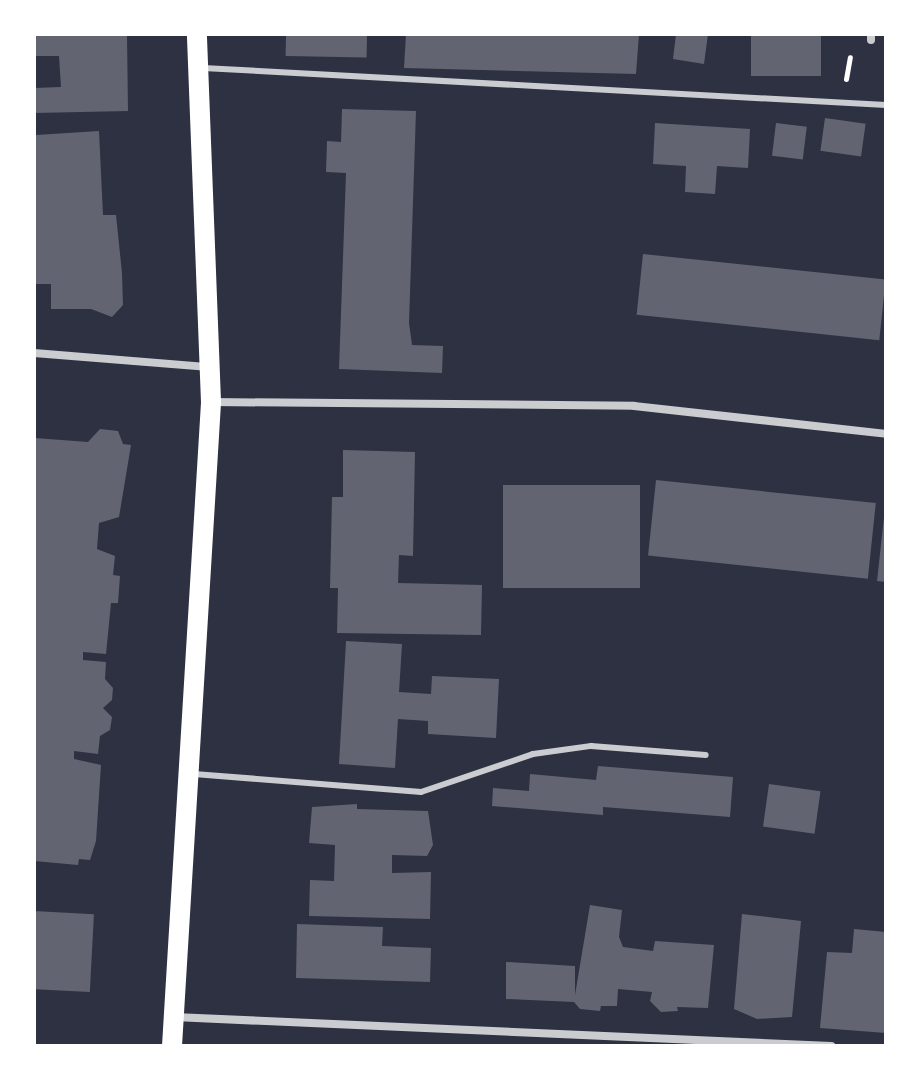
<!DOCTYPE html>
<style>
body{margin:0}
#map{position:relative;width:920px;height:1080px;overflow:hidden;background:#2d3142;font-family:Commissioner,sans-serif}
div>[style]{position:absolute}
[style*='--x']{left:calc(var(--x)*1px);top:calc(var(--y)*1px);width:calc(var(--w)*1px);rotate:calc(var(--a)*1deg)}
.building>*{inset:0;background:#626471;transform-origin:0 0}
.path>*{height:5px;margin:-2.5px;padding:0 2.5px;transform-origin:2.5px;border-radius:2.5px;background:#fff}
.service>*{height:6px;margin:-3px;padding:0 3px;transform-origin:3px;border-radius:3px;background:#caccd0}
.minor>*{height:8px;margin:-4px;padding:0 4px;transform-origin:4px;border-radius:4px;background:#caccd0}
.primary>*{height:20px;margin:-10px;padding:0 10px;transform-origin:10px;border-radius:10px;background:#fff}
span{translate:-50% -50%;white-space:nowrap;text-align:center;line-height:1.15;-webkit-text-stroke:6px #fff;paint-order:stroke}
.frame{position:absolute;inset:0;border:36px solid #fff;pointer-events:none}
</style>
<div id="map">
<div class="building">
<i style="clip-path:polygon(34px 34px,127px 34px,128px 111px,34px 113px,34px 88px,61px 87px,59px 56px,34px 56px)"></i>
<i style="left:286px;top:34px;width:81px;height:22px;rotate:1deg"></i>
<i style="clip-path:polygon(406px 34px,639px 34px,636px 74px,404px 68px)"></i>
<i style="clip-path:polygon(676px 34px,708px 34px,704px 64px,673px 59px)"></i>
<i style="left:751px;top:34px;width:70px;height:42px"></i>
<i style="clip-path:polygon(342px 109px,416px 111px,409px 323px,412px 345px,443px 346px,442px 373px,339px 369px,346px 173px,326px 172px,327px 141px,341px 142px)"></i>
<i style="left:825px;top:118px;width:41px;height:33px;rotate:8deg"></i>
<i style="clip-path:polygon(655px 123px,750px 129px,748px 168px,717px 166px,715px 194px,685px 192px,686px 166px,653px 164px)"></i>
<i style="left:776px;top:123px;width:31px;height:33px;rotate:7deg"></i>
<i style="clip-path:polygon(99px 131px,103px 215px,116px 215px,122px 273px,123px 305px,112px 317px,91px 309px,51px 309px,51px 284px,34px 284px,36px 135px)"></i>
<i style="left:643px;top:254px;width:244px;height:61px;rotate:6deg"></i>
<i style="clip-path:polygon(100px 429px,118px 431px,123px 444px,131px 445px,119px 517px,99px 523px,97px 549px,115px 556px,113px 575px,120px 576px,118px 603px,111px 603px,106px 654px,83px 652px,83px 660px,106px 662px,105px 679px,113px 688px,112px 700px,103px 708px,112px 717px,110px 730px,100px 736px,98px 754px,74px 751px,74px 759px,101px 765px,96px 841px,90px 860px,79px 859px,78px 865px,34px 861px,35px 438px,88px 442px)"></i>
<i style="clip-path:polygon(343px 450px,415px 452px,413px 556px,399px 555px,398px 583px,482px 585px,481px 635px,337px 633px,338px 588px,330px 588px,332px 497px,343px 497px)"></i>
<i style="left:656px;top:480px;width:221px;height:76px;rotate:6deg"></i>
<i style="left:503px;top:485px;width:137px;height:103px"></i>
<i style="clip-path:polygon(884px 517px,886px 517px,886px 582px,877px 581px)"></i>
<i style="clip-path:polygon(346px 641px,402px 644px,399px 692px,431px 694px,432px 676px,499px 679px,496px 738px,428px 734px,428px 721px,398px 719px,395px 768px,339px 764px)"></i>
<i style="clip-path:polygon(598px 766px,733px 777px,730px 817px,603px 807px,603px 815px,492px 806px,493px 788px,529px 791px,530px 774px,596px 780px)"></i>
<i style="left:769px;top:784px;width:52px;height:43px;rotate:8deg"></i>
<i style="clip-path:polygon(357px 804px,357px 809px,428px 811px,433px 845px,427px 856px,392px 855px,392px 873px,431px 872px,430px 919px,309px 916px,310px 880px,334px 881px,335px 845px,309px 843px,312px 807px)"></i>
<i style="clip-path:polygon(590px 905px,622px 910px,619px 937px,623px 947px,653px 951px,655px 941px,714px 945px,708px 1008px,677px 1007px,678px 1011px,661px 1012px,650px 1001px,652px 992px,618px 989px,617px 1006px,601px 1006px,600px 1011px,580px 1009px,574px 1002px,506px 999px,506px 962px,575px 966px,575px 995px)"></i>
<i style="left:34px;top:911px;width:60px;height:78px;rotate:3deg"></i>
<i style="clip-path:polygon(742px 914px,801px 921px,792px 1017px,757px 1019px,734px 1009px)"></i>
<i style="clip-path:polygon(297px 924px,383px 927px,382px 946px,431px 948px,430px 982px,296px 978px)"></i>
<i style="clip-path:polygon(854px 929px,886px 932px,886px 1033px,820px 1028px,827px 952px,852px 953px)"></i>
</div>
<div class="path">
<i style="--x:846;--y:79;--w:22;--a:-80"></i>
</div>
<div class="service">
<i style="--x:203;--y:68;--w:684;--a:3.1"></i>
<i style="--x:194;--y:774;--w:228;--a:4.5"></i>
<i style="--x:421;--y:792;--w:118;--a:-18.7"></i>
<i style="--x:533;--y:754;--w:59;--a:-7.9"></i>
<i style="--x:591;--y:746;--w:115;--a:4.5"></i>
</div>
<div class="minor">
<i style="--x:871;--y:40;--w:6;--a:-90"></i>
<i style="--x:34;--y:353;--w:176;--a:4.6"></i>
<i style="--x:212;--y:402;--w:422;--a:0.5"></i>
<i style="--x:634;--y:406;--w:254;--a:6.3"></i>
<i style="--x:174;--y:1017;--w:658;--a:2.53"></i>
</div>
<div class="primary">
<i style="--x:172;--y:1046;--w:645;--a:-86.53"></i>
<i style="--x:211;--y:402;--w:368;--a:-92.2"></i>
</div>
<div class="frame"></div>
</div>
